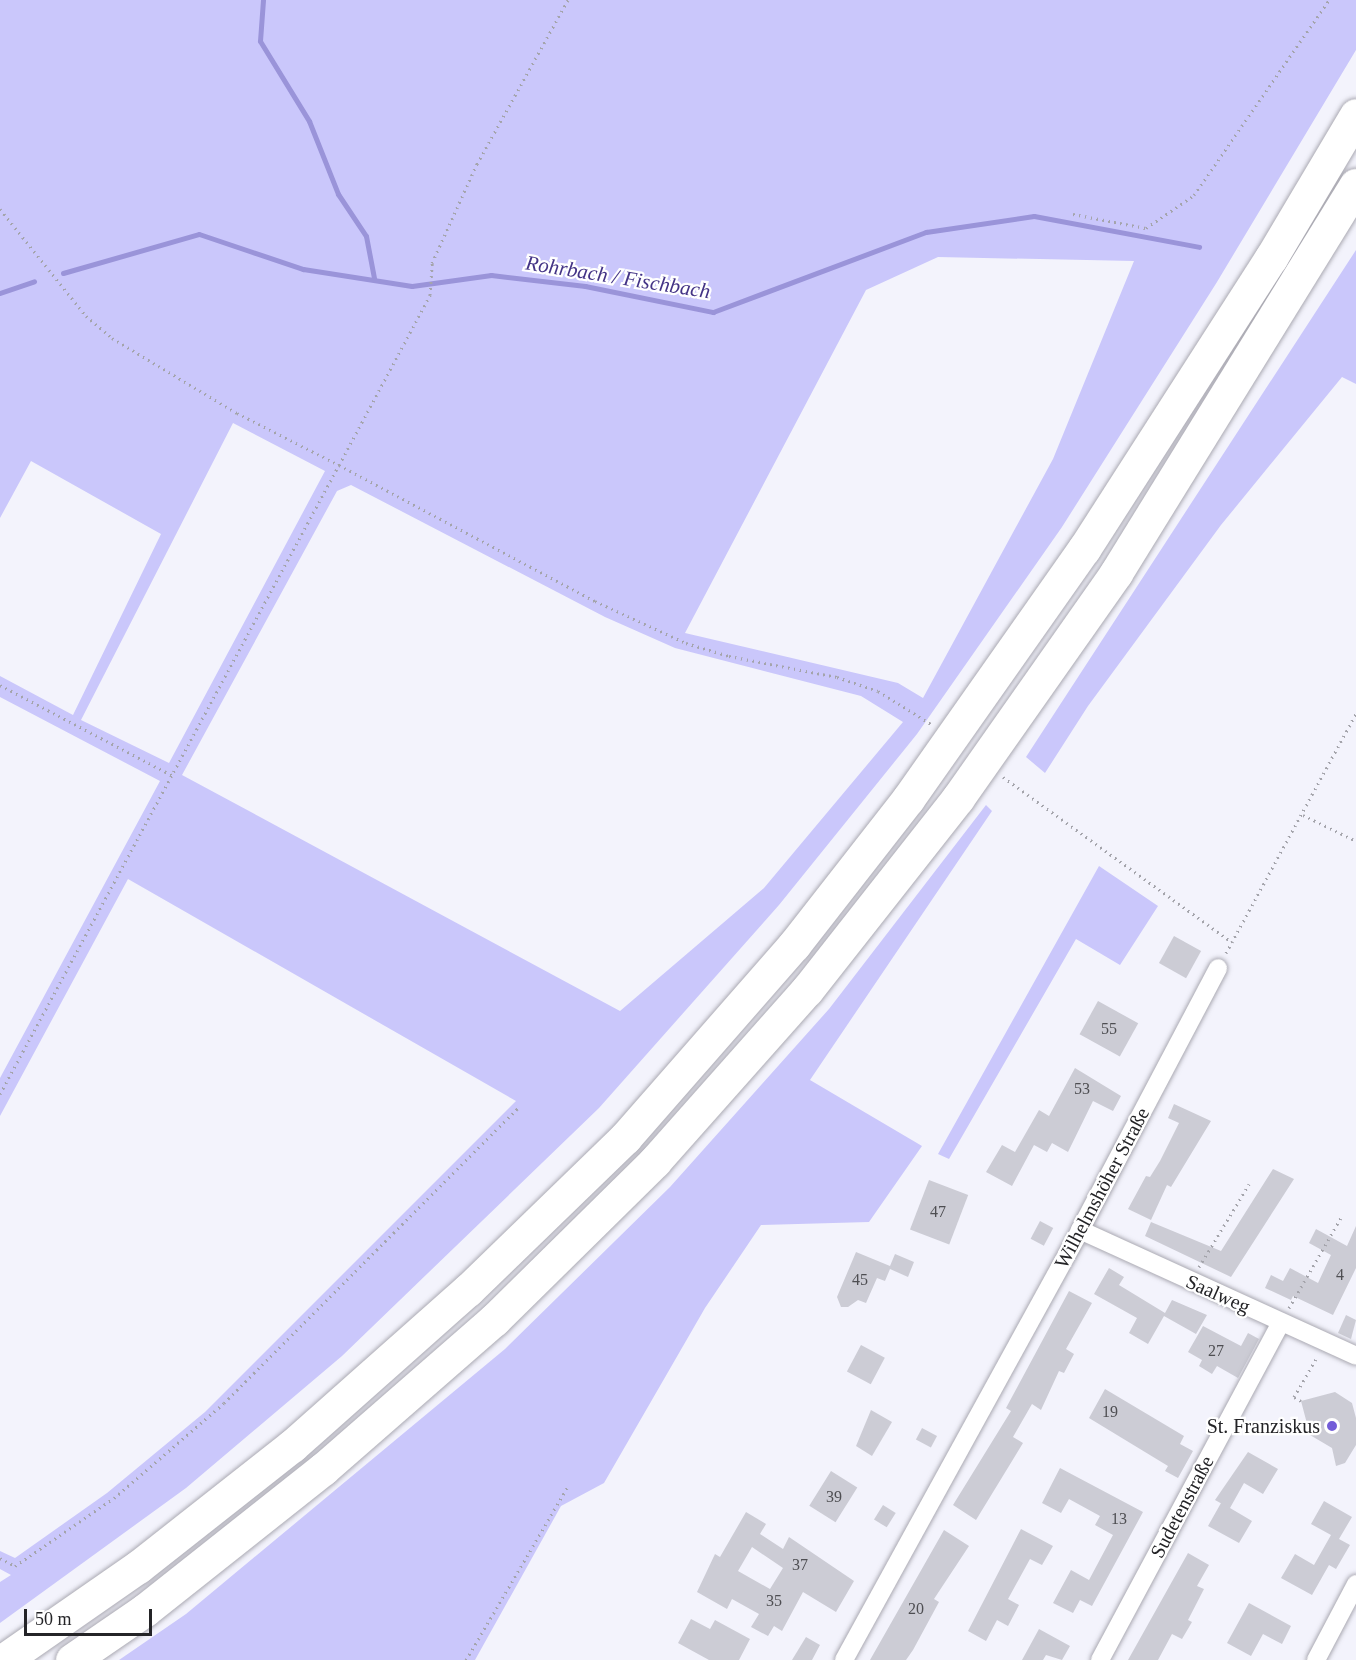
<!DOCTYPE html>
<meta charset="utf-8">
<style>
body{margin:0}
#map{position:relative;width:1356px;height:1660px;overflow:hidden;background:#f3f3fc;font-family:Georgia,serif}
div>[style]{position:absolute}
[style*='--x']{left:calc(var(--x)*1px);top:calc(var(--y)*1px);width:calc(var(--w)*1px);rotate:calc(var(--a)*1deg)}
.green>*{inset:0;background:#cac7fb}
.stream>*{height:5px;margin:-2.5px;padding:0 2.5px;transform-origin:2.5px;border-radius:2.5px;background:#9a94d9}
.building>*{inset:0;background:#ccccd5;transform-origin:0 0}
.path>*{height:3px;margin-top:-1.5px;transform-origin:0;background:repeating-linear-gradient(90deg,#a4a4ab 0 1.5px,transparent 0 6px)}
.roads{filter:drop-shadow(0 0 2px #aaa9b2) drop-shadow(0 0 2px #aaa9b2)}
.minor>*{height:18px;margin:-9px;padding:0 9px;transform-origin:9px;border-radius:9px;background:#fff}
.motorway>*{height:33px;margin:-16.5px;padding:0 16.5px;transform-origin:16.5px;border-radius:16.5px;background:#fff}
.dots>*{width:16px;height:16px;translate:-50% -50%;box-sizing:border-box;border:3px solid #fff;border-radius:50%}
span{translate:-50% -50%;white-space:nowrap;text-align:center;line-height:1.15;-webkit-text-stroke:4.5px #fff;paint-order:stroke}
.number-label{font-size:16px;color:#4e4e52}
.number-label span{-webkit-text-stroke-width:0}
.street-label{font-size:20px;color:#242427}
.poi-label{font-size:20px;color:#242427}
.right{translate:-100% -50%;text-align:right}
.water-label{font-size:21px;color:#443486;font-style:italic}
.scale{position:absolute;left:24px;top:1609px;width:128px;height:27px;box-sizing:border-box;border:3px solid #242427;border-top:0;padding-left:8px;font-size:18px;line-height:21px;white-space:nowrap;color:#242427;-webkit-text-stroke:4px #fff;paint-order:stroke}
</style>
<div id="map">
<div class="green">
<i style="clip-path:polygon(evenodd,0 0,1356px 0,1356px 50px,1217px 282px,1062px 527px,917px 734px,779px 905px,599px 1108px,342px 1356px,186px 1488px,0 1623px,0 1582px,11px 1575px,0 1569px,0 1551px,15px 1558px,107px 1493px,205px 1412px,516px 1101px,128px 879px,0 1116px,0 1078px,160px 781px,0 697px,0 676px,73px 715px,161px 534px,31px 461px,0 518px,0 0,938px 257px,1134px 261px,1053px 459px,923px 698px,898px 683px,685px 633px,866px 290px,938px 257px,0 0,233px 423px,325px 471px,169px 763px,81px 720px,233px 423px,0 0,351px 485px,605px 617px,675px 648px,861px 696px,903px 722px,764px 888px,620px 1011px,182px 775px,337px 491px,351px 485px)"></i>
<i style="clip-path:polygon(1356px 250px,1356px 384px,1342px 377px,1221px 525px,1088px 706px,1045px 773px,1026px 757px)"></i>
<i style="clip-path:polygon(986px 805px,992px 811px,810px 1080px,922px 1146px,869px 1222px,761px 1225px,705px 1308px,604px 1483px,561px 1506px,475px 1660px,119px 1660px,186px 1614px,505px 1349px,670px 1187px,829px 1009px)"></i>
<i style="clip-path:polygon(1099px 866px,1158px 906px,1120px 965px,1076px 939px,949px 1159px,938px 1154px)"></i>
</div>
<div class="stream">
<i style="--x:263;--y:0;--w:41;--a:94.2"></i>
<i style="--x:260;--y:41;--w:94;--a:58.5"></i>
<i style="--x:309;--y:121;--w:79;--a:68.3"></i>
<i style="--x:338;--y:194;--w:50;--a:56.3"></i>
<i style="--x:366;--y:236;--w:43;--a:79.2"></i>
<i style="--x:63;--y:273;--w:141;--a:-16"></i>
<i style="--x:199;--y:234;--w:110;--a:18.6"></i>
<i style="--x:303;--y:269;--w:110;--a:8.9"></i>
<i style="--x:412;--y:286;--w:80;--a:-7.9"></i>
<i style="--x:491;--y:275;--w:95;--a:6.7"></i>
<i style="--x:585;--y:286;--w:131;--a:11.5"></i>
<i style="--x:713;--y:312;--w:228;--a:-20.6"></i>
<i style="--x:926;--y:232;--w:109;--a:-8.4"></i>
<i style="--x:1034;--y:216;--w:168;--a:10.6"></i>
<i style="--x:0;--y:293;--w:36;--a:-19"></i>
</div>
<div class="building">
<i style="left:1174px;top:936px;width:31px;height:31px;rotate:29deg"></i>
<i style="left:1098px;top:1001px;width:46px;height:38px;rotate:29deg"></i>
<i style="clip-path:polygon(1075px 1068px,1121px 1096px,1113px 1111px,1093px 1101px,1068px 1152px,1052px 1143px,1047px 1152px,1034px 1145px,1012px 1186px,986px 1172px,1002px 1145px,1015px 1152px,1039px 1110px,1049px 1116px)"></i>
<i style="clip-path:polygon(1174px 1104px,1211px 1121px,1171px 1187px,1167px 1185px,1151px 1220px,1128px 1209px,1146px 1176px,1150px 1177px,1160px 1161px,1179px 1123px,1168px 1118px)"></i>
<i style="clip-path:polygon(1273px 1169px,1294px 1179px,1231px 1277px,1145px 1236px,1151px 1222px,1221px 1251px)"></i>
<i style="left:929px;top:1180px;width:42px;height:53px;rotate:21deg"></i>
<i style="left:1040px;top:1221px;width:15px;height:20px;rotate:28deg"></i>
<i style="clip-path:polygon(1356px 1226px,1356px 1268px,1333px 1315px,1293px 1296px,1291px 1300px,1265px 1288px,1271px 1275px,1283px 1281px,1290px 1268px,1318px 1283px,1331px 1255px,1309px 1243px,1316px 1229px,1347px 1246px)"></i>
<i style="clip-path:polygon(856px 1252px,890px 1266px,895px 1254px,914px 1262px,908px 1277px,890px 1269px,885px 1281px,877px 1278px,866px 1303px,858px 1300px,848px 1307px,841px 1307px,837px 1297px)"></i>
<i style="clip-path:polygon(1109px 1268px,1124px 1277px,1119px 1285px,1165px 1313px,1172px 1300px,1207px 1315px,1196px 1334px,1164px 1316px,1148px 1344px,1129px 1333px,1137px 1318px,1094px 1294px)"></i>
<i style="clip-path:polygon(1069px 1291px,1092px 1303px,1066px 1349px,1074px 1354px,1064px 1373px,1059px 1371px,1041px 1410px,1032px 1404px,1013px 1437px,1023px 1443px,976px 1520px,953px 1505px,1011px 1411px,1006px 1408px)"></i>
<i style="clip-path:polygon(1346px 1315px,1356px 1320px,1351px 1339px,1338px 1333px)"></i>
<i style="clip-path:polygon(1203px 1326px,1241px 1346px,1248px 1333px,1259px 1339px,1238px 1378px,1217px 1366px,1212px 1374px,1199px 1366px,1202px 1360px,1188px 1352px)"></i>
<i style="left:861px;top:1345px;width:27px;height:30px;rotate:28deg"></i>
<i style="clip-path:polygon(1105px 1389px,1184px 1436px,1180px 1444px,1193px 1451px,1178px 1478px,1165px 1471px,1168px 1466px,1089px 1418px)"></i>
<i style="clip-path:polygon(1335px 1392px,1352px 1403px,1356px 1418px,1356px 1445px,1345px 1463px,1336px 1466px,1332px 1448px,1310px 1435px,1301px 1401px)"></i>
<i style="clip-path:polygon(871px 1410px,892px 1422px,872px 1456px,856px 1446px)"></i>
<i style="left:922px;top:1428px;width:17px;height:13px;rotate:28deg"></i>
<i style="clip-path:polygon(1248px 1452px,1278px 1469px,1263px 1494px,1244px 1483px,1230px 1508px,1252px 1521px,1239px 1543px,1208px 1526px,1221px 1503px,1224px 1505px,1215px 1500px)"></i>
<i style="clip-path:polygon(1060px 1468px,1143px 1512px,1092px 1606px,1080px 1600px,1073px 1613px,1053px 1603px,1071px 1570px,1089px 1580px,1113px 1535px,1095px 1525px,1100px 1516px,1069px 1499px,1061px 1513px,1042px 1503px)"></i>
<i style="left:831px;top:1471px;width:31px;height:41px;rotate:32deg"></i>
<i style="clip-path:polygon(1324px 1501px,1352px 1517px,1339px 1539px,1350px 1545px,1336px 1569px,1329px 1565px,1312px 1595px,1281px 1578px,1295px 1554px,1314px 1565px,1331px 1535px,1311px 1524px)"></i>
<i style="left:883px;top:1505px;width:15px;height:17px;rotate:32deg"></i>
<i style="clip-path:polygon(evenodd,746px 1512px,766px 1524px,760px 1534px,783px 1549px,789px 1537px,854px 1581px,836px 1612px,803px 1592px,782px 1631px,774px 1626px,768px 1636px,751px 1627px,759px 1614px,732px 1599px,727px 1609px,697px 1592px,715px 1554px,720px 1557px,746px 1512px,752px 1547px,783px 1568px,770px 1589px,738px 1571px,752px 1547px)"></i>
<i style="clip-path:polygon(1021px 1529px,1053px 1546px,1042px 1565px,1030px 1559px,1008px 1599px,1019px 1605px,1008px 1626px,997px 1620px,986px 1641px,968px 1631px)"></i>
<i style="clip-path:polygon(944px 1530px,969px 1546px,934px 1599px,939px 1602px,913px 1650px,906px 1660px,870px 1660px)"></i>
<i style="clip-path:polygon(1188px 1553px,1209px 1565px,1197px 1586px,1204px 1589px,1188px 1620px,1192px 1622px,1182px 1639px,1172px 1634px,1158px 1660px,1128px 1660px)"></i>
<i style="clip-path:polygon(1249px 1603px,1291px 1626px,1282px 1644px,1263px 1634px,1251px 1656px,1227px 1643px)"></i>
<i style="clip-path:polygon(691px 1619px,710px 1629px,715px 1620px,750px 1639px,739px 1660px,709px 1660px,678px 1643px)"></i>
<i style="clip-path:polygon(1039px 1629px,1070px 1646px,1062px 1660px,1046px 1655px,1043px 1660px,1022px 1660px)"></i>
<i style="clip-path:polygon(806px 1637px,820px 1645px,812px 1660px,792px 1660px)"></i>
</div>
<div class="path">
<i style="--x:0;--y:209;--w:137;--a:51.2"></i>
<i style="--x:86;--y:316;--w:34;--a:40"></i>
<i style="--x:112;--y:338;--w:146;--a:31"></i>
<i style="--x:237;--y:413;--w:114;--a:27"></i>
<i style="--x:339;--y:465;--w:193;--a:-61.8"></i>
<i style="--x:430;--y:295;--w:32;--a:-86"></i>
<i style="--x:432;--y:263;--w:109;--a:-65.6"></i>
<i style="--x:477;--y:164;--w:188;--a:-61"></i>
<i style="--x:1073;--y:214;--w:74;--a:10.9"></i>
<i style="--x:1146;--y:228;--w:58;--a:-34.5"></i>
<i style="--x:1194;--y:195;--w:237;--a:-55.3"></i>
<i style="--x:0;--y:685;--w:195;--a:27.7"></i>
<i style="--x:1003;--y:777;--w:282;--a:35.8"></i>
<i style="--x:1303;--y:815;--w:59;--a:26.1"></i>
<i style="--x:1226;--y:953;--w:272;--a:-61.5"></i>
<i style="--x:0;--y:1094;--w:715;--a:-61.68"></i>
<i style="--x:339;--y:465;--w:290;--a:28"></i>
<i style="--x:595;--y:601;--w:100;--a:24.8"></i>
<i style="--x:686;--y:643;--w:45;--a:16.8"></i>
<i style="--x:729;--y:656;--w:110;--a:11"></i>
<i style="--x:837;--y:677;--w:43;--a:18.9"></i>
<i style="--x:878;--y:691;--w:62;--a:31.9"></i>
<i style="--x:1199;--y:1267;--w:97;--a:-58.9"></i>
<i style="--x:1289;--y:1308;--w:106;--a:-60.1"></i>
<i style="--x:1301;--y:1401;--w:8;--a:-150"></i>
<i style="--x:1294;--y:1397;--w:46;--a:-60.1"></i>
<i style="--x:0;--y:1558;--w:17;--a:28"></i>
<i style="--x:15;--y:1566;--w:120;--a:-34.5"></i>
<i style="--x:114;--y:1498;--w:145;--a:-40.8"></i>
<i style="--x:224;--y:1403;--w:416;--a:-45.1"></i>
<i style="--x:466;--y:1660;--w:202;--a:-59.6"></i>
</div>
<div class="roads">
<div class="minor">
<i style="--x:1080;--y:1230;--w:303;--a:24.5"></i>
<i style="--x:844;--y:1660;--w:491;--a:-61.2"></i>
<i style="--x:1080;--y:1230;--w:296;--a:-62.2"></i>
<i style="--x:1100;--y:1660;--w:383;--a:-61.8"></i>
<i style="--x:1316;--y:1660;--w:86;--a:-62.2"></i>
</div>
<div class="motorway">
<i style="--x:4;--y:1660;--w:163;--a:-34.8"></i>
<i style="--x:138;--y:1567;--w:196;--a:-38.2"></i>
<i style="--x:292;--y:1446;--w:235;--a:-41.6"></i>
<i style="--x:468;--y:1290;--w:219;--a:-44.1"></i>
<i style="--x:625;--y:1138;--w:257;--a:-48.8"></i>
<i style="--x:794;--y:945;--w:185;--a:-52"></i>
<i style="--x:908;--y:799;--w:306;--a:-54.9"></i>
<i style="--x:1084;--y:549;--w:346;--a:-57.3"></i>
<i style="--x:1271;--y:258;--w:166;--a:-59.3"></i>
<i style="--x:72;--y:1660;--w:88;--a:-34.4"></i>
<i style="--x:145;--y:1610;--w:227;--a:-38.4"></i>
<i style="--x:323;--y:1469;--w:227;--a:-41.1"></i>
<i style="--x:494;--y:1320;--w:226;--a:-44.6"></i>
<i style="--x:655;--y:1161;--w:229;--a:-48.4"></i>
<i style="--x:807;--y:990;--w:244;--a:-51.8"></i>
<i style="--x:958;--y:798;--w:275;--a:-54.9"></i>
<i style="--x:1116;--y:573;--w:456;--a:-58.3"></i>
</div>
</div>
<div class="dots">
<i style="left:1332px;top:1426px;background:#735dd8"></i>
</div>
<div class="number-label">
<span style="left:1109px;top:1029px">55</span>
<span style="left:1082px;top:1089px">53</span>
<span style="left:938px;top:1212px">47</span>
<span style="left:1340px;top:1275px">4</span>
<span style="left:860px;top:1280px">45</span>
<span style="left:1216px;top:1351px">27</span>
<span style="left:1110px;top:1412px">19</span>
<span style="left:834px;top:1497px">39</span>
<span style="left:1119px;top:1519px">13</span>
<span style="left:800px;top:1565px">37</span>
<span style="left:774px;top:1601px">35</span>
<span style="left:916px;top:1609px">20</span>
</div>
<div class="street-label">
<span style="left:1102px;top:1188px;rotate:-62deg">Wilhelmshöher Straße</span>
<span style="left:1218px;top:1294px;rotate:24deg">Saalweg</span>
<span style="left:1182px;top:1507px;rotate:-62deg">Sudetenstraße</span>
</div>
<div class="poi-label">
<span class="right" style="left:1320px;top:1426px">St. Franziskus</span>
</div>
<div class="water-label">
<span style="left:618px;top:277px;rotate:9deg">Rohrbach / Fischbach</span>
</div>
<div class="scale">50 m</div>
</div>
